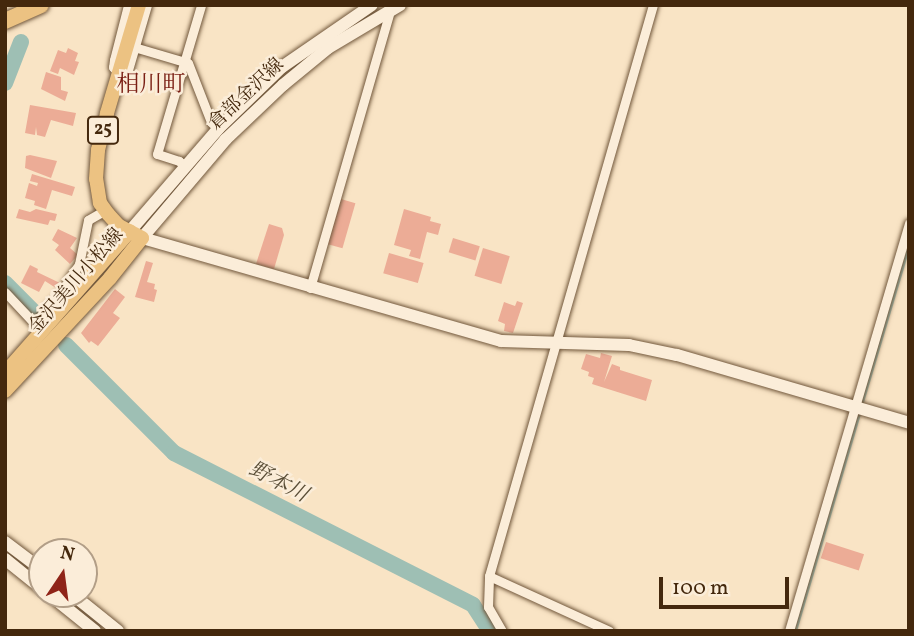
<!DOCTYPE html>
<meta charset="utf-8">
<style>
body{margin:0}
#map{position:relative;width:914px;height:636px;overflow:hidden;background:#f9e4c5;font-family:Vollkorn,"Noto Serif JP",serif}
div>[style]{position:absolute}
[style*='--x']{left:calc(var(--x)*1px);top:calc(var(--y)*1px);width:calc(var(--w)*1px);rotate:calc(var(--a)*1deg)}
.stream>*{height:2.5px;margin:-1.25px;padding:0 1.25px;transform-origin:1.25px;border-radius:1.25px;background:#9ebfb4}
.river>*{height:16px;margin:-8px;padding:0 8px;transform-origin:8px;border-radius:8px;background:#9ebfb4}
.building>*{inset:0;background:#ecac96;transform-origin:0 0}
.roads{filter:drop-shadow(0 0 2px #71573b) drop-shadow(0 0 2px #71573b)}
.street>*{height:9px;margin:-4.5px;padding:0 4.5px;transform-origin:4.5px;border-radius:4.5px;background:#fbedd9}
.secondary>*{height:12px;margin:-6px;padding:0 6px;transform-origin:6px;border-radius:6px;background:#fbedd9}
.primary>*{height:14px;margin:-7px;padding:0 7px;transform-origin:7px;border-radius:7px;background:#ecc282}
.highway>*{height:16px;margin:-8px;padding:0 8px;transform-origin:8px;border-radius:8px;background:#ecc282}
span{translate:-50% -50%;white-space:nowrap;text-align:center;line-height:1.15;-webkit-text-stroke:5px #fbedd9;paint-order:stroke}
.shield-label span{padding:2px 5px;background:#fbedd9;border:2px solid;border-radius:5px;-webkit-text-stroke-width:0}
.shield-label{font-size:18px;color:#44280d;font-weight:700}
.street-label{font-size:19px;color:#44280d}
.water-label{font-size:21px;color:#5a4e37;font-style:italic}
.quarter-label{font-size:23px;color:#7a1f14}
.frame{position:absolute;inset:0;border:7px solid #44280d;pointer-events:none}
.north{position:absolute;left:28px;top:538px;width:70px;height:70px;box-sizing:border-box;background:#fbedd9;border:2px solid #b29e87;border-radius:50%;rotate:13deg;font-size:19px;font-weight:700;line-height:28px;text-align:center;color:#44280d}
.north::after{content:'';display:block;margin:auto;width:24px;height:32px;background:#8f2418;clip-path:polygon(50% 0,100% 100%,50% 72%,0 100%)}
.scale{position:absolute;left:659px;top:577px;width:130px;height:32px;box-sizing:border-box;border:4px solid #44280d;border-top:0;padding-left:9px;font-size:21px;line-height:24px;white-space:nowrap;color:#44280d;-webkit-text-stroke:5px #fbedd9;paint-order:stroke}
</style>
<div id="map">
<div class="stream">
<i style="--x:862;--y:402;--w:165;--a:-73.4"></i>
<i style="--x:795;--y:631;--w:226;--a:-73.6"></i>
</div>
<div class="river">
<i style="--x:5;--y:83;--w:44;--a:-68.7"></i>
<i style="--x:5;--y:283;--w:45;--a:45"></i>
<i style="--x:66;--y:345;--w:153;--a:45"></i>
<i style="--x:174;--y:453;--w:335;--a:26.9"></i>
<i style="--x:473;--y:605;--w:31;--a:57"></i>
</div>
<div class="building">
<i style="clip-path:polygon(68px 48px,78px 53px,75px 61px,79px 62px,74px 75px,60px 68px,58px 74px,50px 71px,58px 50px,66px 53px)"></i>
<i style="clip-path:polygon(46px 72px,61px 77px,61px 90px,68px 92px,65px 101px,41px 89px)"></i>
<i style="clip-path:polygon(30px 105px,76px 113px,73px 126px,51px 120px,45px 137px,37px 135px,36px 127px,35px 135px,25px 133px)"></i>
<i style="clip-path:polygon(30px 155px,57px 161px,51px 178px,25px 168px,26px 156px)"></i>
<i style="clip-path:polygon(32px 174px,75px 187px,72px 196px,52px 190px,46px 209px,34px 205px,35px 201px,25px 198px,29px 183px,37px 186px,38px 183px,30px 181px)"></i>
<i style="left:341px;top:199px;width:15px;height:47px;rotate:16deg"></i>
<i style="clip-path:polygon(19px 209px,30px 212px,36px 209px,57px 214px,55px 221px,50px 220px,48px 225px,16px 218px)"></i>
<i style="clip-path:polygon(404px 209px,431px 217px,430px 221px,441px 224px,438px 235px,427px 232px,420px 259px,409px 256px,411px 250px,394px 245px)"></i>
<i style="clip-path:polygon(269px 224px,282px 228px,284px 235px,274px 269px,256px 264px)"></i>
<i style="clip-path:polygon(58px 229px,77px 238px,70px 248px,78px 255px,70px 264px,55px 250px,59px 245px,52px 240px)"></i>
<i style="left:453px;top:238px;width:28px;height:15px;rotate:17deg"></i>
<i style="left:483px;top:248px;width:28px;height:29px;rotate:17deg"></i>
<i style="left:389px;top:253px;width:36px;height:21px;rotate:16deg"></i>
<i style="clip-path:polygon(146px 261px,153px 263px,147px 282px,155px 284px,154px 289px,157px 290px,154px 302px,135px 297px)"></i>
<i style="clip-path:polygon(30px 265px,38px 269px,37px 272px,62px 284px,59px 290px,45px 281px,39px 292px,21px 283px)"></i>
<i style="clip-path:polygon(115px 289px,125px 297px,113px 313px,120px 318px,98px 346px,91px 341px,89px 343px,81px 333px)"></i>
<i style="clip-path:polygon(517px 301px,523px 303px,513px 333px,504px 331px,505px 324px,498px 321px,504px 302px,515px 306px)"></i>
<i style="clip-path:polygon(601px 353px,612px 356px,604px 382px,612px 364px,620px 367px,620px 370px,652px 380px,646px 401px,592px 384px,594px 378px,588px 376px,589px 372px,581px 369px,586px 354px,600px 358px)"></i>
<i style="left:826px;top:542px;width:40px;height:17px;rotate:18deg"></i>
</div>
<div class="roads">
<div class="street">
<i style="--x:128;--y:5;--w:57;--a:104.3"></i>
<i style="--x:114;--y:60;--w:7;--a:98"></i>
<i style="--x:113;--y:67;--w:9;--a:49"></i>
<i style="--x:119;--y:74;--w:10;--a:-24"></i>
<i style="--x:128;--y:70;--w:68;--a:-73.7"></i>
<i style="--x:134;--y:47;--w:56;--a:16.5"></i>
<i style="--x:188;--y:63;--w:63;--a:68.7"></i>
<i style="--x:211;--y:122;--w:10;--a:45"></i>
<i style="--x:185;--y:166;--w:8;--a:-140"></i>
<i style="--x:179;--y:161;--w:23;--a:-162"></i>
<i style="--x:157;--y:154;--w:155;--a:-73.5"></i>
<i style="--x:310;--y:288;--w:292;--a:-73.9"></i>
<i style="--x:5;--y:292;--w:42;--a:46.9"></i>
<i style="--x:34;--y:323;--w:37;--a:-47"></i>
<i style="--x:59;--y:296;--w:38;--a:-58"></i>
<i style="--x:79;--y:264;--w:45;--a:-78.4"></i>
<i style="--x:88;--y:220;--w:20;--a:-30"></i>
<i style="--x:489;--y:576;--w:132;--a:24.6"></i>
<i style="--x:502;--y:631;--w:28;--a:-120"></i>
<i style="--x:488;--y:607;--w:31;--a:-88"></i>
<i style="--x:489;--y:576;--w:594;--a:-73.98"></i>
<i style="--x:789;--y:631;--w:425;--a:-73.6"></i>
</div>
<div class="secondary">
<i style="--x:400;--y:5;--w:84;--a:149.2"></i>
<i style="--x:328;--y:48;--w:58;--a:140.6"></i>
<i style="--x:283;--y:85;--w:79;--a:136.5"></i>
<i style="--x:226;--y:139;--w:130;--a:130.3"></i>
<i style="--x:142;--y:238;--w:373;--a:16"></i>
<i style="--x:501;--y:341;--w:128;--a:1.8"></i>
<i style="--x:629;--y:345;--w:49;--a:11.8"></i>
<i style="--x:677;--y:355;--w:242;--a:16.3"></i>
<i style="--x:130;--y:231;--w:135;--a:-49.2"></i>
<i style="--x:218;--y:129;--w:89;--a:-44.1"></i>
<i style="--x:282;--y:67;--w:109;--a:-34.6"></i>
<i style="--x:5;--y:542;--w:46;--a:37.1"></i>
<i style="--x:5;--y:559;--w:48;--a:39"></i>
<i style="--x:49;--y:594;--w:59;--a:38.8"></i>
<i style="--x:72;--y:594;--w:59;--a:38.8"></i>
</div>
<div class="primary">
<i style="--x:5;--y:373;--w:189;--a:-48.6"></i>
<i style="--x:5;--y:391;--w:154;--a:-47.1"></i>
<i style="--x:110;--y:278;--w:51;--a:-51.3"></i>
<i style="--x:142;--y:238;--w:27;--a:-152"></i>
<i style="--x:118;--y:225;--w:15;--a:-132"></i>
<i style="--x:108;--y:214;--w:14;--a:-126"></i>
<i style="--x:100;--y:203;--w:24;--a:-99"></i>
<i style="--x:96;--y:179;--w:29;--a:-86"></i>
<i style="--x:98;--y:150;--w:38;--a:-76"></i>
<i style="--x:107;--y:113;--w:113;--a:-73.5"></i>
</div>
<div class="highway">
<i style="--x:5;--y:21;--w:39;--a:-24"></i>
</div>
</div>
<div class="shield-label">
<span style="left:103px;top:130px">25</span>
</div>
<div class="street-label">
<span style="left:247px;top:95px;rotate:-43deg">倉部金沢線</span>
<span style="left:77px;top:282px;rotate:-49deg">金沢美川小松線</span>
</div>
<div class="water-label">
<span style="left:278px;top:483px;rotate:27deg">野本川</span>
</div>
<div class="quarter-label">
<span style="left:151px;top:85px">相川町</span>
</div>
<div class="frame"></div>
<div class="north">N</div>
<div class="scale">100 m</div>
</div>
